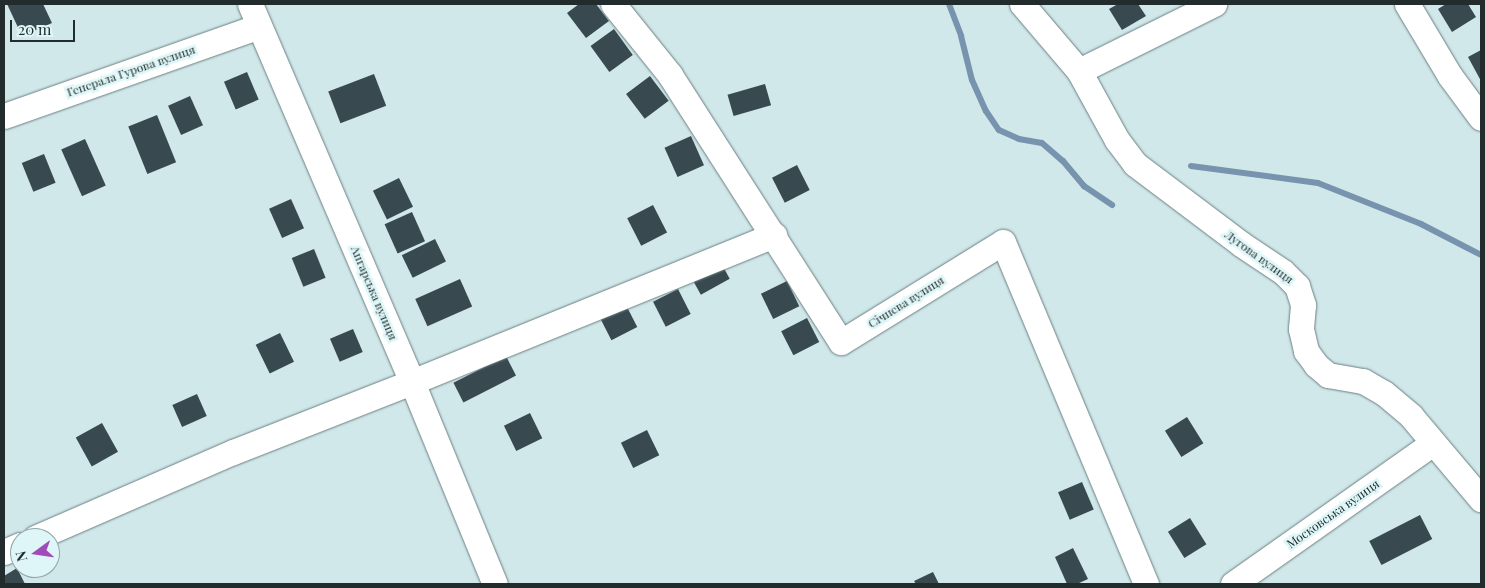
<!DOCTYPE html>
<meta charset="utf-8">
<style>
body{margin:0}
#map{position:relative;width:1485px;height:588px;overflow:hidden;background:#d1e8ea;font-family:"Playfair Display",serif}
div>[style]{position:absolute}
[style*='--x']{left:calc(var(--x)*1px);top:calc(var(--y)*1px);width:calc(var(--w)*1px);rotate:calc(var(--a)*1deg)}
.stream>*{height:6px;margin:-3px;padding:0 3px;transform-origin:3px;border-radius:3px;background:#7793ae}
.building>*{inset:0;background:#384950;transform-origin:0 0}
.roads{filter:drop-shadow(0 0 1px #6a7f81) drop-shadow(0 0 1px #6a7f81)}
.minor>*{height:25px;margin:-12.5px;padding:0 12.5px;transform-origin:12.5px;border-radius:12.5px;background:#fff}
span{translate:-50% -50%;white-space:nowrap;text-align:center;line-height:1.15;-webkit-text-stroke:5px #def6f7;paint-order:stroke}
.street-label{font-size:12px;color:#232c2d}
.frame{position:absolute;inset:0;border:5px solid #232c2d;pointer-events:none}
.north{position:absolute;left:10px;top:528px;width:50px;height:50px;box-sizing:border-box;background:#def6f7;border:1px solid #93a5a6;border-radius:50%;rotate:256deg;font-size:14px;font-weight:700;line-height:20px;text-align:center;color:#232c2d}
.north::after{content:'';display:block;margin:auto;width:18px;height:22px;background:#9f4bb9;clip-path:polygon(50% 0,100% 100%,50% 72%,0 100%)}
.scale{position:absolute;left:10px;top:20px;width:65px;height:22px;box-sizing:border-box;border:2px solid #232c2d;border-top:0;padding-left:6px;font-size:15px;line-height:18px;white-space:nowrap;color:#232c2d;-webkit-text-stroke:4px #def6f7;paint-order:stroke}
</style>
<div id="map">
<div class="stream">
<i style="--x:949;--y:4;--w:34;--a:69"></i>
<i style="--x:961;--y:36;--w:45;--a:76"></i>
<i style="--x:972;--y:80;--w:34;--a:66"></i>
<i style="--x:986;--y:111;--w:23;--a:56"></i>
<i style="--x:999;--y:130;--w:22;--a:24"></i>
<i style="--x:1019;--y:139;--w:23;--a:10"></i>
<i style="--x:1042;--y:143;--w:28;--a:41"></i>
<i style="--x:1063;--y:161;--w:33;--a:50"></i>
<i style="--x:1084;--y:186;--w:34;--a:34"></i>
<i style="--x:1191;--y:166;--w:128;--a:7.6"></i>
<i style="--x:1318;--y:183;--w:111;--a:21.7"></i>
<i style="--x:1421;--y:224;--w:68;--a:27.3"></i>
</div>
<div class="building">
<i style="clip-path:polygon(7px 4px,43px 4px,52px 23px,22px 36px)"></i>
<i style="clip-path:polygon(579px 4px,596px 4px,609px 21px,586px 38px,567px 13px)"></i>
<i style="clip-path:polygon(1118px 4px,1138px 4px,1146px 16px,1122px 30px,1109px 9px)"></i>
<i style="clip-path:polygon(1446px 4px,1468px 4px,1476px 17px,1452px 32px,1438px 9px)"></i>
<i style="left:614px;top:29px;width:32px;height:29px;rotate:54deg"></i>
<i style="clip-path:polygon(1481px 50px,1481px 81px,1468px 57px)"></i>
<i style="left:247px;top:72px;width:30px;height:25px;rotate:67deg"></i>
<i style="left:374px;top:74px;width:34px;height:49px;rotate:69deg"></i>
<i style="left:650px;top:76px;width:31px;height:30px;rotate:53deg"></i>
<i style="left:765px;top:84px;width:22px;height:39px;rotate:74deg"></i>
<i style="left:190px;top:96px;width:32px;height:24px;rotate:66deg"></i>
<i style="left:157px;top:115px;width:51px;height:31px;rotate:68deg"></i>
<i style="left:691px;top:136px;width:32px;height:29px;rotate:66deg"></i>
<i style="left:85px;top:139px;width:51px;height:26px;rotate:66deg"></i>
<i style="left:44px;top:154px;width:31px;height:24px;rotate:68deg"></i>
<i style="left:797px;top:165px;width:28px;height:28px;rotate:63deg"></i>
<i style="left:399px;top:178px;width:32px;height:29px;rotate:64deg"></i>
<i style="left:291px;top:199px;width:32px;height:24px;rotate:66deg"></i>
<i style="left:653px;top:205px;width:31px;height:29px;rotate:63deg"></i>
<i style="left:412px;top:212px;width:32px;height:30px;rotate:66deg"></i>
<i style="left:435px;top:239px;width:25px;height:37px;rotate:64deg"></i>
<i style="left:314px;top:249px;width:31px;height:24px;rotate:68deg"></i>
<i style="left:721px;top:263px;width:18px;height:33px;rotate:61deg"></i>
<i style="left:460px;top:279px;width:30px;height:49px;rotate:66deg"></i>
<i style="left:787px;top:281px;width:28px;height:29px;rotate:64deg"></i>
<i style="left:678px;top:289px;width:28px;height:28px;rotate:63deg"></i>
<i style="left:625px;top:303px;width:27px;height:29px;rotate:63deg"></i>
<i style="left:807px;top:318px;width:27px;height:29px;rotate:63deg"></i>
<i style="left:353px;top:329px;width:25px;height:25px;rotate:67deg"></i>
<i style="left:280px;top:333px;width:32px;height:27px;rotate:64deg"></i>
<i style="left:506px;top:356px;width:22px;height:59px;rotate:63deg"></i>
<i style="left:197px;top:394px;width:24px;height:27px;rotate:66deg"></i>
<i style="left:530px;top:413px;width:28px;height:29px;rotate:64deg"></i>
<i style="left:1187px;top:417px;width:31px;height:26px;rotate:58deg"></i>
<i style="left:102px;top:423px;width:33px;height:30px;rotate:61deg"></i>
<i style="left:647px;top:430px;width:28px;height:29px;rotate:64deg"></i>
<i style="left:1082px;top:482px;width:30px;height:26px;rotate:67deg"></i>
<i style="left:1420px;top:515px;width:27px;height:57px;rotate:63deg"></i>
<i style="left:1190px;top:518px;width:31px;height:26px;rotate:58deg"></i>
<i style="clip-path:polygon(1073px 548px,1088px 579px,1077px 584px,1067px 584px,1055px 557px)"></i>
<i style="clip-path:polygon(17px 568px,25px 584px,4px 584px,4px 576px)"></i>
<i style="clip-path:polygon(933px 572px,939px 584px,916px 584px,914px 581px)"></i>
</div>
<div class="roads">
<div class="minor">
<i style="--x:250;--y:4;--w:411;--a:66.8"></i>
<i style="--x:412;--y:382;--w:218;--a:67.7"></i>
<i style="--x:613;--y:4;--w:91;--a:51.2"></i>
<i style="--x:670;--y:75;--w:317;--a:57.4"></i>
<i style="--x:841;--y:342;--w:190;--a:-31.7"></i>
<i style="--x:1003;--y:242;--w:371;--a:67.3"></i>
<i style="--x:1022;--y:4;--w:88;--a:49.6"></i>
<i style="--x:1079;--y:71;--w:79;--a:61.2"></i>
<i style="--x:1117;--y:140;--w:30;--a:53"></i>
<i style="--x:1135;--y:164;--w:133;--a:37"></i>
<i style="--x:1241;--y:244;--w:50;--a:33.7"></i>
<i style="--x:1283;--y:272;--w:20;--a:45"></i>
<i style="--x:1297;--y:286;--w:20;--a:72"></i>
<i style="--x:1303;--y:305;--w:24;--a:95"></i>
<i style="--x:1301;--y:329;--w:23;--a:77"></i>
<i style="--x:1306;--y:351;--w:17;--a:54"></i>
<i style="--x:1316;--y:365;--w:16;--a:40"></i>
<i style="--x:1328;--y:375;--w:36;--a:10"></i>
<i style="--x:1363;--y:381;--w:24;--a:30"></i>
<i style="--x:1384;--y:393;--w:35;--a:40"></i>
<i style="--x:1411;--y:416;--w:109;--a:49.9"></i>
<i style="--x:1407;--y:4;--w:84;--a:59.2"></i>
<i style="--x:1450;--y:76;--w:52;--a:53.6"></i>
<i style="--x:1079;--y:71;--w:151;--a:-26.4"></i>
<i style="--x:4;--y:116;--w:270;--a:-19.4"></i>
<i style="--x:35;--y:538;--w:216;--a:-23.5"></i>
<i style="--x:233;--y:452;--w:192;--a:-21.4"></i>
<i style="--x:412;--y:382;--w:391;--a:-22.1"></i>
<i style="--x:4;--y:552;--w:17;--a:-24"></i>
<i style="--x:1233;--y:584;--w:245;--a:-35.2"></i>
</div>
</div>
<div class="street-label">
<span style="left:131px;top:71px;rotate:-19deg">Генерала Гурова вулиця</span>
<span style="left:1259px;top:257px;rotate:36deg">Лугова вулиця</span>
<span style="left:374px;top:293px;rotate:67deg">Ангарська вулиця</span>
<span style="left:906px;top:302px;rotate:-32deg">Січнева вулиця</span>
<span style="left:1333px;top:514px;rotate:-35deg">Московська вулиця</span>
</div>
<div class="frame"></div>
<div class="north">N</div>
<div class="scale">20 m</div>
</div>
